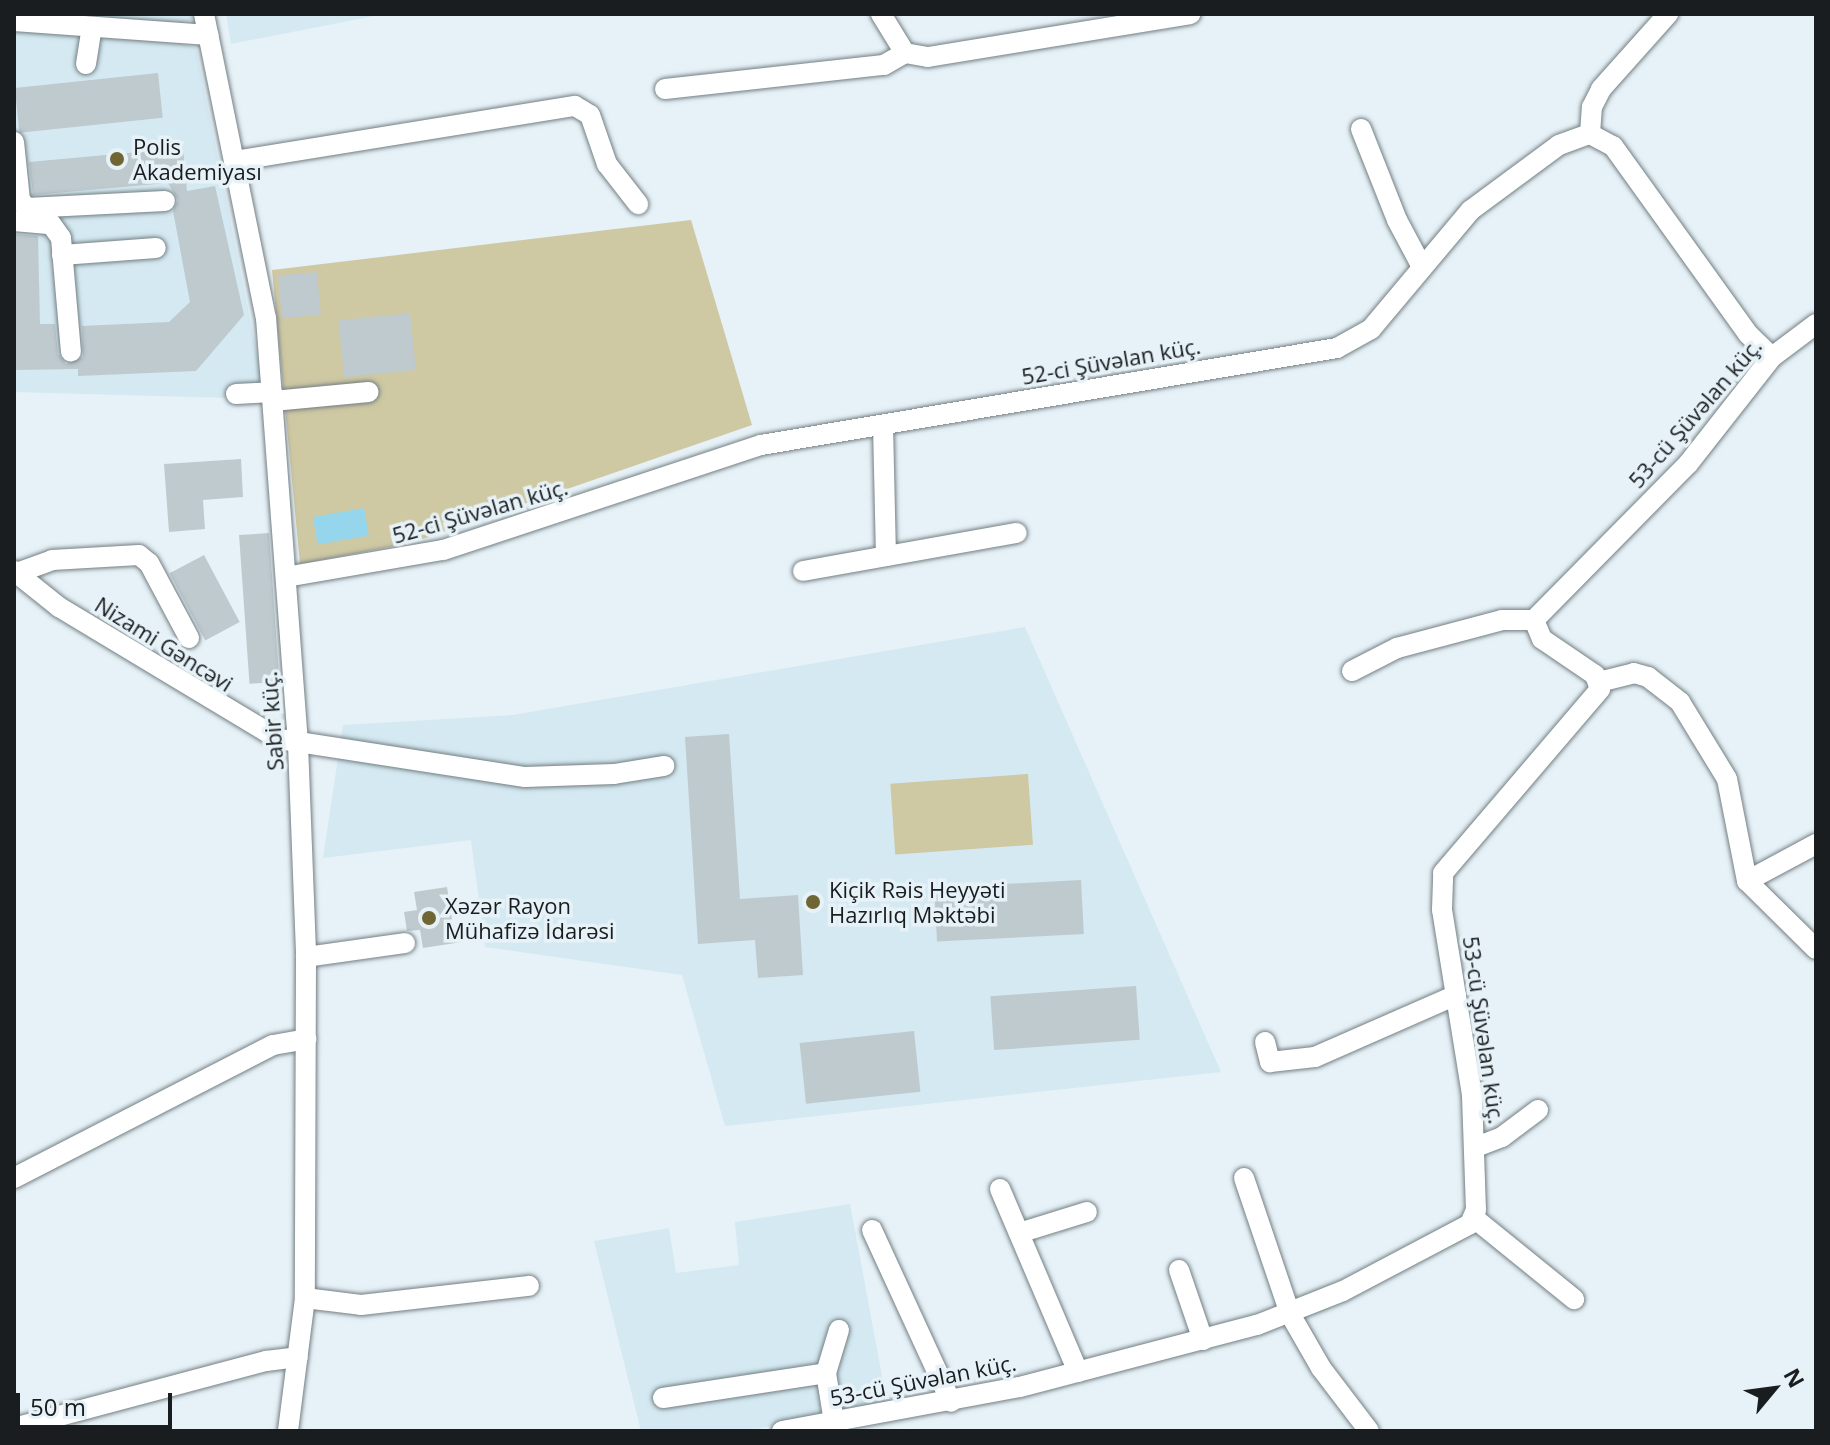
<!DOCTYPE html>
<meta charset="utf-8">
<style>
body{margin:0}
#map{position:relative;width:1830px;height:1445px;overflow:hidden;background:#e6f2f7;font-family:"Open Sans",sans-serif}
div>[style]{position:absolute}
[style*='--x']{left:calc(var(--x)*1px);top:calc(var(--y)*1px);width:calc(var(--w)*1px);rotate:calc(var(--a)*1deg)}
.built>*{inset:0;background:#d4e9f1}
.green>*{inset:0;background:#cec8a3;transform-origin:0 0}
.water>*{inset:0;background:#96d6ec;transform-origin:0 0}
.building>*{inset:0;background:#becace;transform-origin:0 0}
.roads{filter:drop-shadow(0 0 2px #737f83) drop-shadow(0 0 2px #737f83)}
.minor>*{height:20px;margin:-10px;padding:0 10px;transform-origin:10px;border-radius:10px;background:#fff}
.dots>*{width:22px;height:22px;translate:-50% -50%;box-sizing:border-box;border:4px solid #e6f2f7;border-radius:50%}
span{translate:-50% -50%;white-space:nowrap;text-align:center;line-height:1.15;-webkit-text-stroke:7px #e6f2f7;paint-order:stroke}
.poi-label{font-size:22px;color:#191d1f}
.left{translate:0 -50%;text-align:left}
.street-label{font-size:22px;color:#191d1f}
.frame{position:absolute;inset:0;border:16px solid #191d1f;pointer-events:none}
.north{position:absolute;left:1734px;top:1349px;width:80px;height:80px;-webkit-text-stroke:6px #e6f2f7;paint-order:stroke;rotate:61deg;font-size:22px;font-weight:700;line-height:32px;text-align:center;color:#191d1f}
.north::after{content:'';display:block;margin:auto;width:28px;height:36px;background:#191d1f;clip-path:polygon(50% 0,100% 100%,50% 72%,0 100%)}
.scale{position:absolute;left:16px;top:1393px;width:156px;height:36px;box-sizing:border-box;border:4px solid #191d1f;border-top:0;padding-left:10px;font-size:24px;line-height:28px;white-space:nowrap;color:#191d1f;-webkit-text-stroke:6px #e6f2f7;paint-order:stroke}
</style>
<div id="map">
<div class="built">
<i style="clip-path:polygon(14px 14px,191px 14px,192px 20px,183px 22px,184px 34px,186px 45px,196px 48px,263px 384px,231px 398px,14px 392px)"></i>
<i style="clip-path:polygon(226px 14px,384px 14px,231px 44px)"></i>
<i style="clip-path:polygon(1025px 627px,1221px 1072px,725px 1126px,682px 975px,485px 947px,471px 840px,323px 858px,343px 725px,513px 715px)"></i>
<i style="clip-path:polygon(850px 1204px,887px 1403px,747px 1431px,641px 1431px,594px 1241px,669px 1228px,676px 1273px,739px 1265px,735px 1222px)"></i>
</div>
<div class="green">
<i style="clip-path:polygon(691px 220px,752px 425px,411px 543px,300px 564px,272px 270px)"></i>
<i style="left:1028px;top:774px;width:71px;height:138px;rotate:86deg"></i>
</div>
<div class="water">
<i style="left:364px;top:508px;width:28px;height:52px;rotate:80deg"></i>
</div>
<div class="building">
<i style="left:158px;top:73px;width:45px;height:144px;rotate:84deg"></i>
<i style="clip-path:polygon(183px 148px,187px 191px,215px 186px,244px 315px,196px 371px,78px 376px,78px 369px,14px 370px,14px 234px,38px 236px,40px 324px,55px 324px,58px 354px,66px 364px,83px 357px,82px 326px,169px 322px,190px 302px,173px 211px,178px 200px,168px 183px,33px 195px,29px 162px)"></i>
<i style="left:317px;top:272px;width:43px;height:39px;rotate:85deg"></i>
<i style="left:410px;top:313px;width:57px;height:72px;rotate:84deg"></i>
<i style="clip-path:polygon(241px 459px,243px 497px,203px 500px,205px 529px,169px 532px,164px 464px)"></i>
<i style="left:269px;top:533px;width:149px;height:30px;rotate:86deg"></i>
<i style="left:204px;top:555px;width:76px;height:39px;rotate:62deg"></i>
<i style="clip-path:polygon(729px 734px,740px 899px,798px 895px,803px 975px,758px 978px,755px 940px,698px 944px,685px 737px)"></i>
<i style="left:1081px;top:880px;width:54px;height:147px;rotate:87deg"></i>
<i style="clip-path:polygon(447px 887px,453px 926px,459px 925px,462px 942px,423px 948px,420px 930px,407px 931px,404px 912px,417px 910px,414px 892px)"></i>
<i style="left:1136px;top:986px;width:54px;height:146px;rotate:86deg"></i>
<i style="left:914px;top:1031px;width:61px;height:115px;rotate:84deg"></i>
</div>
<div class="roads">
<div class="minor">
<i style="--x:204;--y:14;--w:310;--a:78.5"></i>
<i style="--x:266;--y:318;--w:427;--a:85.7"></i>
<i style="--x:298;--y:744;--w:213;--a:87.8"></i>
<i style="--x:306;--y:957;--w:341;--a:90.2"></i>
<i style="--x:305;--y:1298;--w:134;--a:97.3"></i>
<i style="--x:881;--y:14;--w:46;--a:58.4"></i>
<i style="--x:905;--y:53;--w:23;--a:10"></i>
<i style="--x:928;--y:57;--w:266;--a:-9.3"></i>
<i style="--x:14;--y:21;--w:195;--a:4.1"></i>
<i style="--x:86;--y:64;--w:36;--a:-81"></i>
<i style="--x:665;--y:89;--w:220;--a:-6.3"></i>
<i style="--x:884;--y:65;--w:24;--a:-30"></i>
<i style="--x:1361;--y:129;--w:98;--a:68.4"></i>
<i style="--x:1397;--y:220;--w:53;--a:62"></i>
<i style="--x:1590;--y:134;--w:27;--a:-86"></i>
<i style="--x:1592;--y:107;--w:20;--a:-63"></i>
<i style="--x:1601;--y:89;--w:101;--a:-48.2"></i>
<i style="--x:14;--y:142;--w:58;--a:84.1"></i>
<i style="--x:20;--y:200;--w:11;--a:49"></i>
<i style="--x:27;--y:208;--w:138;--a:-2.9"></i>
<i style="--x:234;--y:161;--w:345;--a:-9.2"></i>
<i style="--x:575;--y:106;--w:17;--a:31"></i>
<i style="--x:590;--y:115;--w:52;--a:70.9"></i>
<i style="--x:607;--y:164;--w:51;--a:52.2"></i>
<i style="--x:14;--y:221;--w:37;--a:5"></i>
<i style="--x:51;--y:224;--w:17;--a:54"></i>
<i style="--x:61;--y:238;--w:114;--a:85"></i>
<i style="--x:62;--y:255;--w:94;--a:-4.3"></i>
<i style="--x:236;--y:394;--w:36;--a:-3"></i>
<i style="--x:273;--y:401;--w:96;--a:-5.4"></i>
<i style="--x:883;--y:425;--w:131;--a:88.7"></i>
<i style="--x:14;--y:571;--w:58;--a:38.7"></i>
<i style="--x:59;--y:607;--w:257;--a:31"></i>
<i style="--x:279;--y:739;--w:249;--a:8.8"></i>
<i style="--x:525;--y:777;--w:89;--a:-1.9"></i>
<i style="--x:614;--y:774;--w:51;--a:-9.1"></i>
<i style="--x:803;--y:571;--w:217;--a:-10.1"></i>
<i style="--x:17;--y:573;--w:37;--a:-20"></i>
<i style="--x:52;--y:560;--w:87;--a:-3.3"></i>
<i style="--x:139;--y:555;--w:13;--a:39"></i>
<i style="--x:149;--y:563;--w:85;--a:61.9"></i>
<i style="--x:286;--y:577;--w:159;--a:-9.8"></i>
<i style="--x:443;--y:550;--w:335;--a:-18.3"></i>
<i style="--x:761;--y:445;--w:584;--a:-9.56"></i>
<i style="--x:1337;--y:348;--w:39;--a:-29"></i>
<i style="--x:1371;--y:329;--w:155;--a:-50"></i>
<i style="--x:1471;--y:210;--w:109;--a:-36.5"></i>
<i style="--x:1559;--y:145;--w:33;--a:-20"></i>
<i style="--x:1590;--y:134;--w:26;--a:28"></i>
<i style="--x:1613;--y:146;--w:231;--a:54.3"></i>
<i style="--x:1748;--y:334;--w:33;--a:44"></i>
<i style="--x:1352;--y:671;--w:51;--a:-27.1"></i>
<i style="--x:1397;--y:648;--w:109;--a:-14.9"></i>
<i style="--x:1502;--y:620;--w:32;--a:0"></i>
<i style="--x:1599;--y:682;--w:36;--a:-14"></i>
<i style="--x:1634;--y:673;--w:15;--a:16"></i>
<i style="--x:1648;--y:677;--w:41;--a:38"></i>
<i style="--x:1680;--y:702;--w:90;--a:58.6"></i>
<i style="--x:1727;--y:779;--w:104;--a:78.9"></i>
<i style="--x:1747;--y:881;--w:97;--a:44.6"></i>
<i style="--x:1747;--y:881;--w:78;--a:-28.2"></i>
<i style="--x:306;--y:957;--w:100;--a:-8"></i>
<i style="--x:1265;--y:1042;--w:21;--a:76"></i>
<i style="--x:1270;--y:1062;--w:45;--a:-6.3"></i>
<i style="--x:1315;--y:1057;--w:154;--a:-23.7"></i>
<i style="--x:1476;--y:1147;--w:28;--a:-21"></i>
<i style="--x:1502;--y:1137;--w:45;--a:-36.9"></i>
<i style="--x:14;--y:1178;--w:291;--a:-27.2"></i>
<i style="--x:273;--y:1045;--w:34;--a:-10"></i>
<i style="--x:1244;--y:1178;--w:144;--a:71.3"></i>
<i style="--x:1290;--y:1314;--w:62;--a:60.1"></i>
<i style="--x:1321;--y:1368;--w:79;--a:52.7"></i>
<i style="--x:1000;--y:1189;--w:199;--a:66.9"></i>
<i style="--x:1474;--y:1218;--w:129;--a:39"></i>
<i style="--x:872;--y:1230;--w:189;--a:65.3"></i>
<i style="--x:1019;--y:1233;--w:71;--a:-17.2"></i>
<i style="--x:1179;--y:1270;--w:74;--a:71.1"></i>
<i style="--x:305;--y:1298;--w:56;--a:7.1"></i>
<i style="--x:361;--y:1305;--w:169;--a:-6.5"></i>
<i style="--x:826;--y:1373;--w:45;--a:-73.2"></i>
<i style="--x:663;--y:1398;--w:165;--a:-8.7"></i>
<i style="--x:826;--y:1373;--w:50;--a:80.7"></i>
<i style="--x:14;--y:1428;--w:261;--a:-14.9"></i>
<i style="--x:266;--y:1361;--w:32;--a:-7"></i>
<i style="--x:782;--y:1431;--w:242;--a:-10.5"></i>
<i style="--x:1020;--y:1387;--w:245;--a:-14.7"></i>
<i style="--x:1257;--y:1325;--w:92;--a:-21.6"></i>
<i style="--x:1343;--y:1291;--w:144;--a:-27.8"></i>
<i style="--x:1470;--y:1224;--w:15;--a:-67"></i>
<i style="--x:1476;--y:1210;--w:115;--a:-92"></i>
<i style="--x:1472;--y:1095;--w:188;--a:-99.2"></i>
<i style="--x:1442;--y:909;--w:36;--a:-88"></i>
<i style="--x:1443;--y:873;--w:242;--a:-49.5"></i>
<i style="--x:1600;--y:689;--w:15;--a:-110"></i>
<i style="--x:1595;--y:675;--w:64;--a:-145.8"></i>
<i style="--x:1542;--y:639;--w:21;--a:-113"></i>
<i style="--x:1534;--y:620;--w:219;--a:-45.4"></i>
<i style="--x:1688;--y:464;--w:136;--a:-51.9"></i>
<i style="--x:1772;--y:357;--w:55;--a:-36.9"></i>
</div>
</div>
<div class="dots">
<i style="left:117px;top:159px;background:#6f6633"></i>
<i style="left:813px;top:902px;background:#6f6633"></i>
<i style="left:429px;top:918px;background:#6f6633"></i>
</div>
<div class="poi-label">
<span class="left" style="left:133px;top:159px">Polis<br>Akademiyası</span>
<span class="left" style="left:829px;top:902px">Kiçik Rəis Heyyəti<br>Hazırlıq Məktəbi</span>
<span class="left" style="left:445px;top:918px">Xəzər Rayon<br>Mühafizə İdarəsi</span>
</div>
<div class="street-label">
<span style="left:1111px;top:361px;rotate:-10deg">52-ci Şüvəlan küç.</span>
<span style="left:1695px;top:413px;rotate:-49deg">53-cü Şüvəlan küç.</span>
<span style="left:480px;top:511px;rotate:-16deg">52-ci Şüvəlan küç.</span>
<span style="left:164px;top:644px;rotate:32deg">Nizami Gəncəvi</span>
<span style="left:272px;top:721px;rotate:-94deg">Sabir küç.</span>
<span style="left:1484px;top:1030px;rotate:82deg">53-cü Şüvəlan küç.</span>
<span style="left:923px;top:1380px;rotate:-11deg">53-cü Şüvəlan küç.</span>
</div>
<div class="frame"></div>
<div class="north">N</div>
<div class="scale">50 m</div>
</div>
